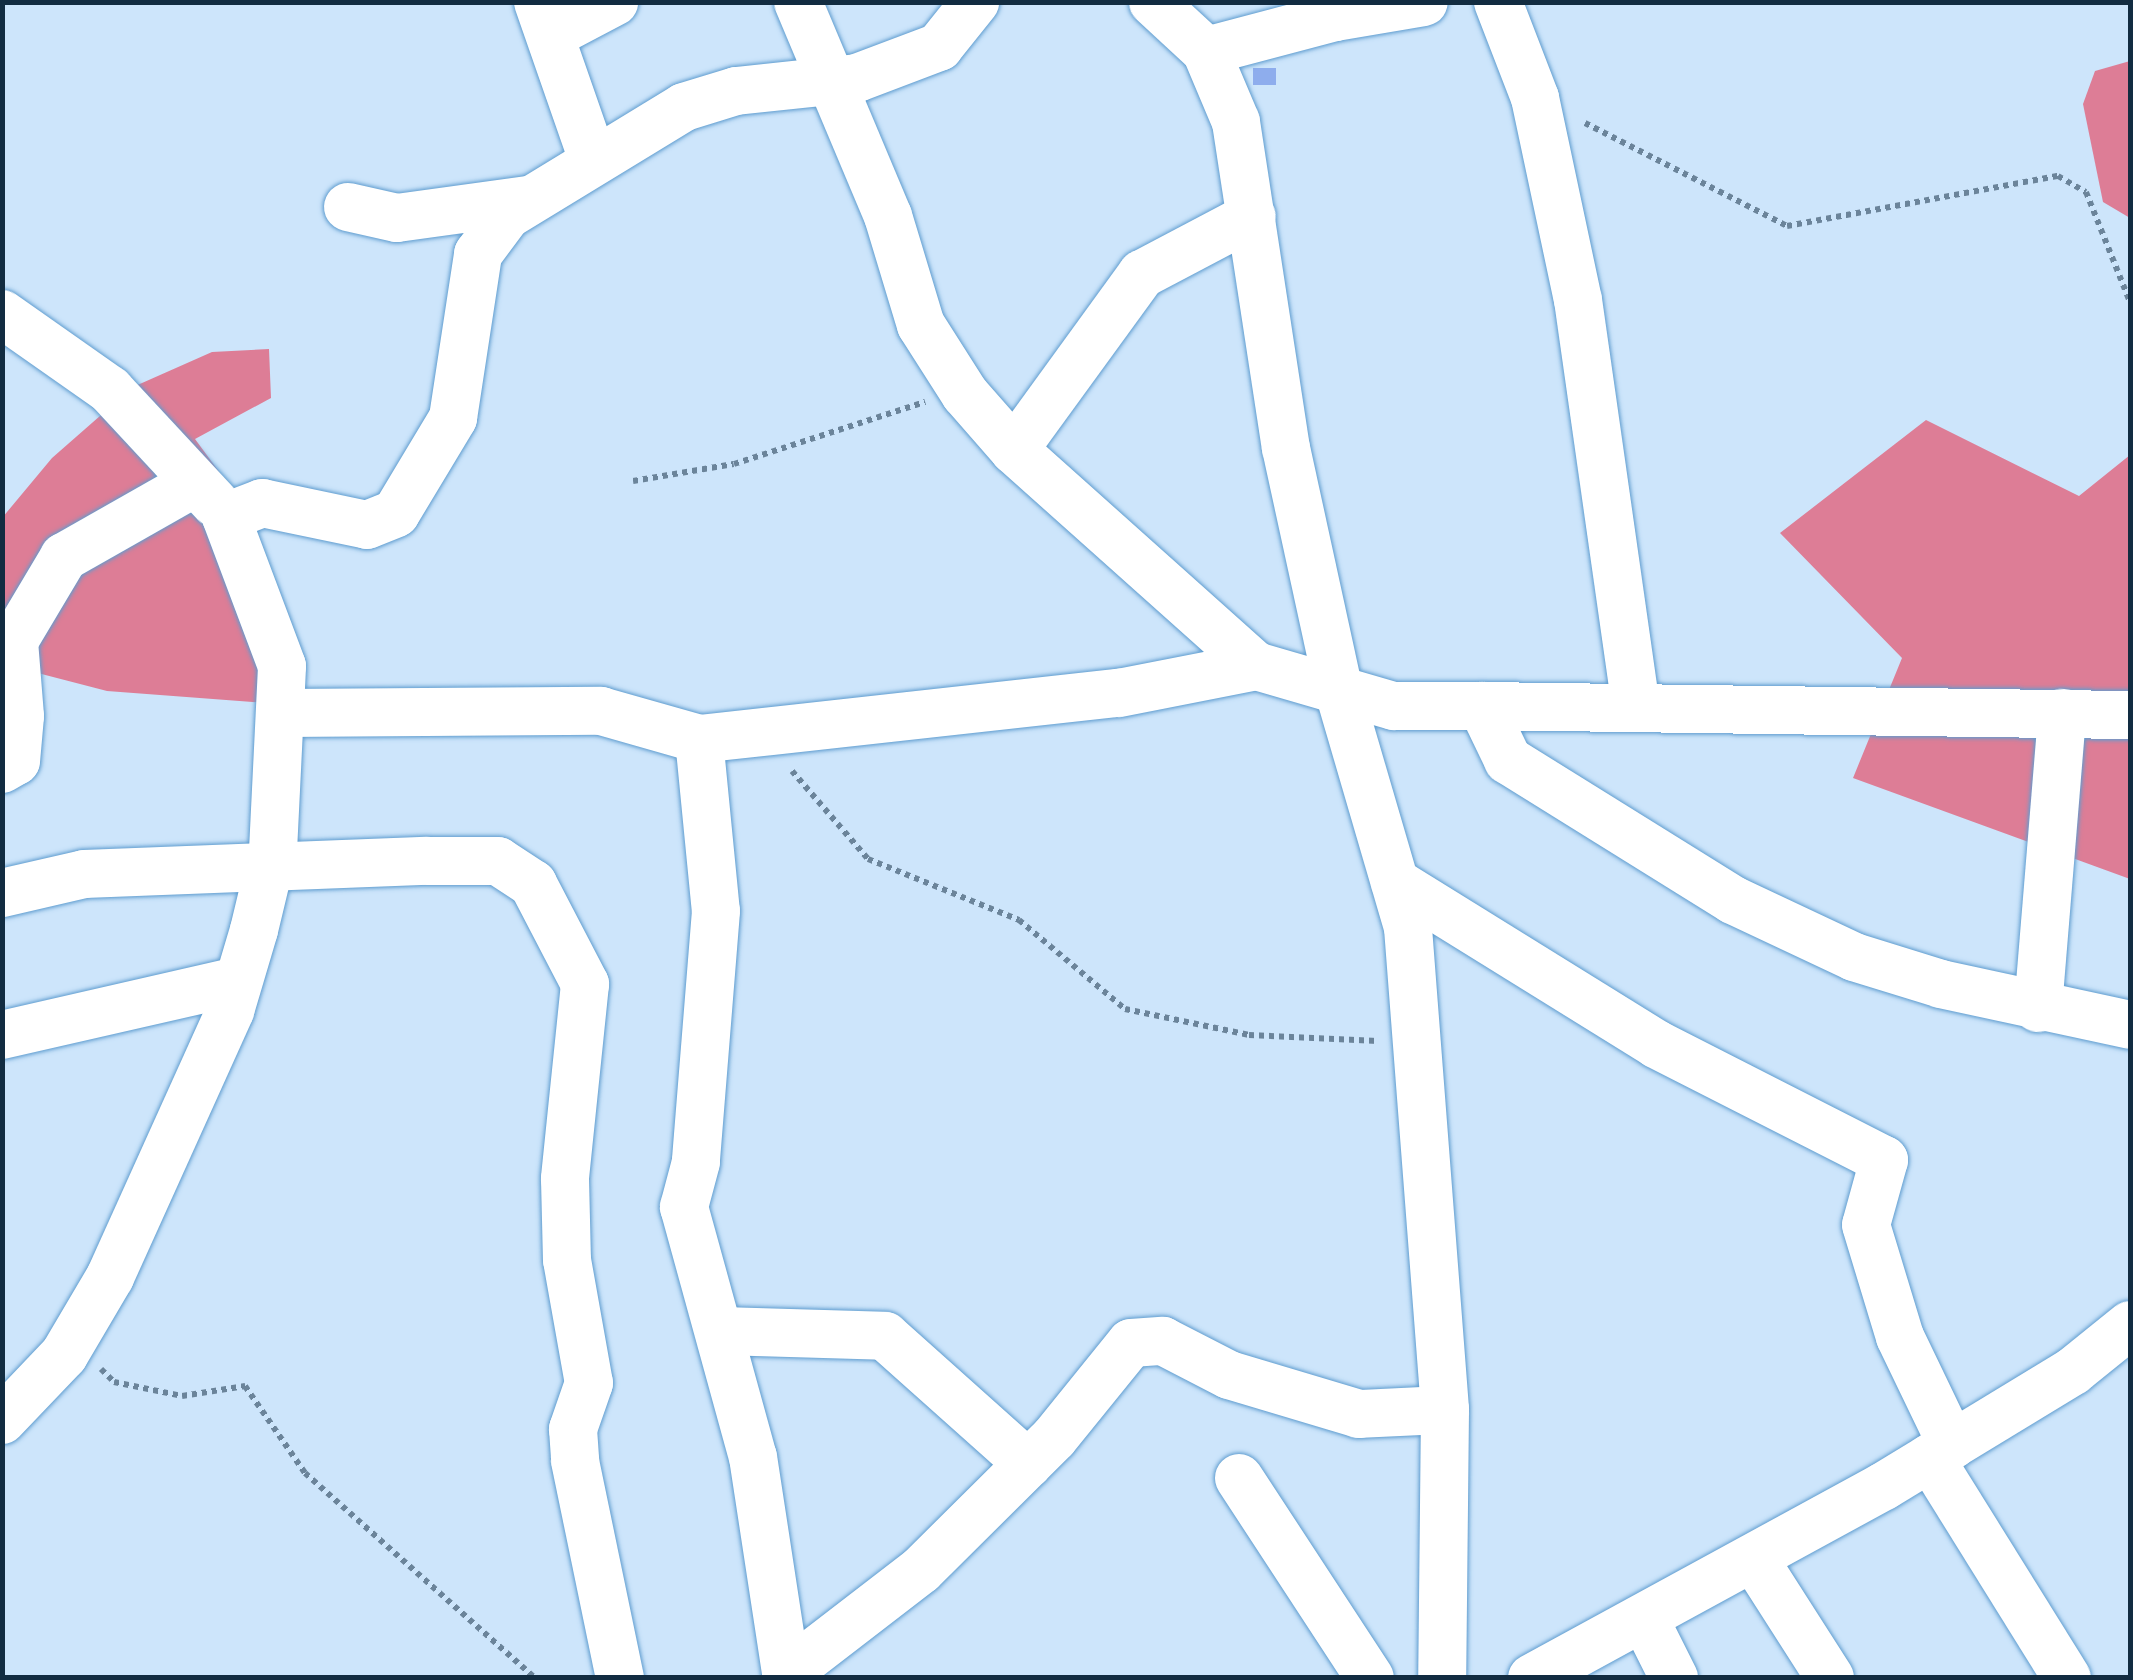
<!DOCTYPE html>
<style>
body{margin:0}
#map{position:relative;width:2133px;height:1680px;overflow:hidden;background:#cde5fb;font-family:"Exo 2",sans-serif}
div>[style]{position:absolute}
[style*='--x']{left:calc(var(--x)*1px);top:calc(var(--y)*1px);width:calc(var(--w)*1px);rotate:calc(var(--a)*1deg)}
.forest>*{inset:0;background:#dd7d96}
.building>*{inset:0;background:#8eaded;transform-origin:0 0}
.path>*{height:6px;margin-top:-3px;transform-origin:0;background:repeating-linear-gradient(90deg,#6b849a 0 5px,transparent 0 10px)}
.roads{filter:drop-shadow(0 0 2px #5e9ccf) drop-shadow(0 0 2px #5e9ccf)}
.minor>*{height:48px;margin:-24px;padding:0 24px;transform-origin:24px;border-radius:24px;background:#fff}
span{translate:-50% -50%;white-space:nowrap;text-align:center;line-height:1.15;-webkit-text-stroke:8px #fff;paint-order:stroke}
.frame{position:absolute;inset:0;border:5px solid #122c41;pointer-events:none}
</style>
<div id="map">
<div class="forest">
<i style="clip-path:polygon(2130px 61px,2130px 218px,2103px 202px,2083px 104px,2095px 71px)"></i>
<i style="clip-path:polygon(269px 349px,271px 398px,195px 439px,239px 499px,281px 704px,107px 691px,3px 664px,2px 518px,52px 458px,133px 387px,212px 352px)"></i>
<i style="clip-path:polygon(1926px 420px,2079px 496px,2130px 455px,2130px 879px,1853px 778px,1902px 658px,1780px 533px)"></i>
</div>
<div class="building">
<i style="left:1253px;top:68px;width:23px;height:17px"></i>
</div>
<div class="path">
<i style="--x:1585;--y:123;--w:227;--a:27"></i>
<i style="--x:1787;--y:226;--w:276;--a:-10.5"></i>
<i style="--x:2058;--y:176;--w:32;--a:30"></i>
<i style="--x:2086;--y:192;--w:118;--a:68.2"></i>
<i style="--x:633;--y:481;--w:102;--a:-9.6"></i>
<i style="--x:734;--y:464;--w:201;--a:-18"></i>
<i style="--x:792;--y:771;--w:116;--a:49.2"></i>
<i style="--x:868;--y:859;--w:163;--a:22"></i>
<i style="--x:1019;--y:920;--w:138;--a:40"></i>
<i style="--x:1125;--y:1009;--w:127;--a:11.8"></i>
<i style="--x:1249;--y:1035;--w:129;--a:2.7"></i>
<i style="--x:101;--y:1369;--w:18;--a:45"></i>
<i style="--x:114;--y:1382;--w:69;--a:11.6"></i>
<i style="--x:182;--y:1396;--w:64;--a:-9"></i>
<i style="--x:245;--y:1386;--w:106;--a:55.4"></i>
<i style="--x:305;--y:1473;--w:308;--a:41.7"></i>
</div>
<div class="roads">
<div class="minor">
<i style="--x:538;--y:2;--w:164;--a:70.8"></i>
<i style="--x:798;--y:2;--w:232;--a:67.2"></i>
<i style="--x:888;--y:216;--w:114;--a:73.2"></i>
<i style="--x:921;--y:325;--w:82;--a:57.5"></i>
<i style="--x:965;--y:394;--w:74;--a:48.8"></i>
<i style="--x:1014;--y:450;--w:324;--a:41.8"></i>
<i style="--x:1256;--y:666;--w:144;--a:16.2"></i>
<i style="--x:1394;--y:706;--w:88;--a:0"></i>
<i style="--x:1482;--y:706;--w:60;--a:64.3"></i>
<i style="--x:1508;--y:760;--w:265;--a:31.9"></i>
<i style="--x:1733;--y:900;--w:134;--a:25.2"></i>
<i style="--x:1854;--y:957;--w:91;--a:17.2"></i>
<i style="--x:1941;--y:984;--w:193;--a:12.2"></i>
<i style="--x:1153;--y:2;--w:72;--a:42.8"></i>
<i style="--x:1334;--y:2;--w:15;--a:86"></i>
<i style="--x:1335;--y:17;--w:133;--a:165.2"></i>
<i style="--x:1206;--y:51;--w:77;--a:67.1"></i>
<i style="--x:1236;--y:122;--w:330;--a:81.3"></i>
<i style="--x:1286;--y:448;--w:253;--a:77.7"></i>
<i style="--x:1340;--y:695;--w:243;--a:73.7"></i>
<i style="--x:1408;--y:928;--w:483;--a:85.6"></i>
<i style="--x:1445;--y:1410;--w:268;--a:90.6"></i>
<i style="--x:1498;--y:2;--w:103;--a:68.9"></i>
<i style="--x:1535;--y:98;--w:207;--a:78"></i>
<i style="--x:1578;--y:300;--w:406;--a:81.9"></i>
<i style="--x:565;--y:6;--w:29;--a:110"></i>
<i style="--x:555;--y:33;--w:67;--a:-27.7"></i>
<i style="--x:1335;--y:17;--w:90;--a:-9.6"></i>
<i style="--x:348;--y:207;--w:50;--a:12.7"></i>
<i style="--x:397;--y:218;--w:132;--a:-7.8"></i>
<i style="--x:2;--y:314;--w:132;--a:35.1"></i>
<i style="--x:110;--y:390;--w:154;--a:47.1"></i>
<i style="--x:1014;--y:450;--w:218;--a:-54"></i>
<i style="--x:1142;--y:274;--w:124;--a:-27.8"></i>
<i style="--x:1482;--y:706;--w:648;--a:0.8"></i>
<i style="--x:284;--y:713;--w:317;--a:-0.4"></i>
<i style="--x:601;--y:711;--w:102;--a:15.9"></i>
<i style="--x:699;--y:739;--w:423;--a:-6.3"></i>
<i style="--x:1119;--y:693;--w:140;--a:-11.1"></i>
<i style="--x:699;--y:739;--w:173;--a:84.4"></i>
<i style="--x:716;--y:911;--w:252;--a:94.6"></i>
<i style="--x:696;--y:1162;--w:47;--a:104.9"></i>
<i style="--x:684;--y:1207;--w:259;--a:74.6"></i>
<i style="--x:753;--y:1457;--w:224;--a:81.3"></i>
<i style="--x:2;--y:769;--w:16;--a:-30"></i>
<i style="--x:16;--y:761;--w:45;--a:-84.9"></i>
<i style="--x:20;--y:716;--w:75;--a:-94.6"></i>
<i style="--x:14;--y:641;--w:98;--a:-59.2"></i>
<i style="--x:64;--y:557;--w:150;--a:-29.6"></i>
<i style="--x:1395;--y:882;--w:307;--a:31.8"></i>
<i style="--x:1656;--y:1044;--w:256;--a:27"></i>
<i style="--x:1884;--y:1160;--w:67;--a:105.5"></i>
<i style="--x:1866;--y:1225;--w:117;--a:73.1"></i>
<i style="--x:1900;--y:1337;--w:120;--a:64.3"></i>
<i style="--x:2;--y:893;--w:84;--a:-13"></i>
<i style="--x:84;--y:874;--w:343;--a:-2.2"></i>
<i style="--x:427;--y:861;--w:71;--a:0"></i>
<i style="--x:498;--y:861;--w:42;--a:33.3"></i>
<i style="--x:533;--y:884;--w:113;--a:62.5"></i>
<i style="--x:585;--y:984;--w:196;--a:95.9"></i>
<i style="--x:565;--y:1179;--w:81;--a:88.6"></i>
<i style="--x:567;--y:1260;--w:125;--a:79.9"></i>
<i style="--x:589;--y:1383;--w:49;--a:109.2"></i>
<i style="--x:573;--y:1429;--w:32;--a:86"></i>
<i style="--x:575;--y:1461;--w:222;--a:78.3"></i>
<i style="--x:2038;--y:1008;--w:296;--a:-85.3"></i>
<i style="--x:2;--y:1035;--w:238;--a:-12.9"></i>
<i style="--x:720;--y:1331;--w:165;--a:1.7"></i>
<i style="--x:885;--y:1336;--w:192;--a:41.8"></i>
<i style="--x:2;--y:1420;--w:90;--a:-46.4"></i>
<i style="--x:64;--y:1355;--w:91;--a:-59.5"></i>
<i style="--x:110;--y:1277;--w:292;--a:-65.7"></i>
<i style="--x:230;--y:1011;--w:84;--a:-73.5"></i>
<i style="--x:254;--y:930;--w:81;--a:-76.5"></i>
<i style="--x:273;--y:851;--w:185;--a:-87.2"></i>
<i style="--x:282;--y:666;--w:159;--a:-110.6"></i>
<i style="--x:226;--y:517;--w:39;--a:-21"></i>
<i style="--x:262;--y:503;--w:107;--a:11.8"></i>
<i style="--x:367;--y:525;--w:31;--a:-22"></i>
<i style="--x:396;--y:513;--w:111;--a:-59"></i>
<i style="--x:453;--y:418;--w:166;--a:-81.3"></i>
<i style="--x:478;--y:254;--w:49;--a:-53.4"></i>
<i style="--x:507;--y:215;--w:207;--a:-31.4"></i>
<i style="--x:684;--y:107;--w:54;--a:-17.1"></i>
<i style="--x:736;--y:91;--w:122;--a:-6.1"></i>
<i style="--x:857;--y:78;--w:88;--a:-20.7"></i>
<i style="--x:939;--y:47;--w:58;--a:-51.3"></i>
<i style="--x:1930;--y:1458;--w:259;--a:58.1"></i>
<i style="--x:1239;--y:1478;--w:239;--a:56.8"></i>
<i style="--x:1754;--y:1559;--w:141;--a:57.4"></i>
<i style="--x:1645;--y:1620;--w:65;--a:63.4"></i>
<i style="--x:786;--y:1674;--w:170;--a:-37.6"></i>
<i style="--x:921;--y:1570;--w:187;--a:-44.8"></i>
<i style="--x:1054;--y:1438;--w:122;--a:-51"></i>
<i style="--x:1131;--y:1343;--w:32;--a:-4"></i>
<i style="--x:1163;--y:1341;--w:74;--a:27.3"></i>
<i style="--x:1229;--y:1375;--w:136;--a:16.7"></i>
<i style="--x:1359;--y:1414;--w:86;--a:-2.7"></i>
<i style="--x:1532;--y:1678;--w:401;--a:-28.6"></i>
<i style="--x:1884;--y:1486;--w:221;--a:-31.3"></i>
<i style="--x:2073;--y:1371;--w:73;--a:-38.9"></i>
</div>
</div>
<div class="frame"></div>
</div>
